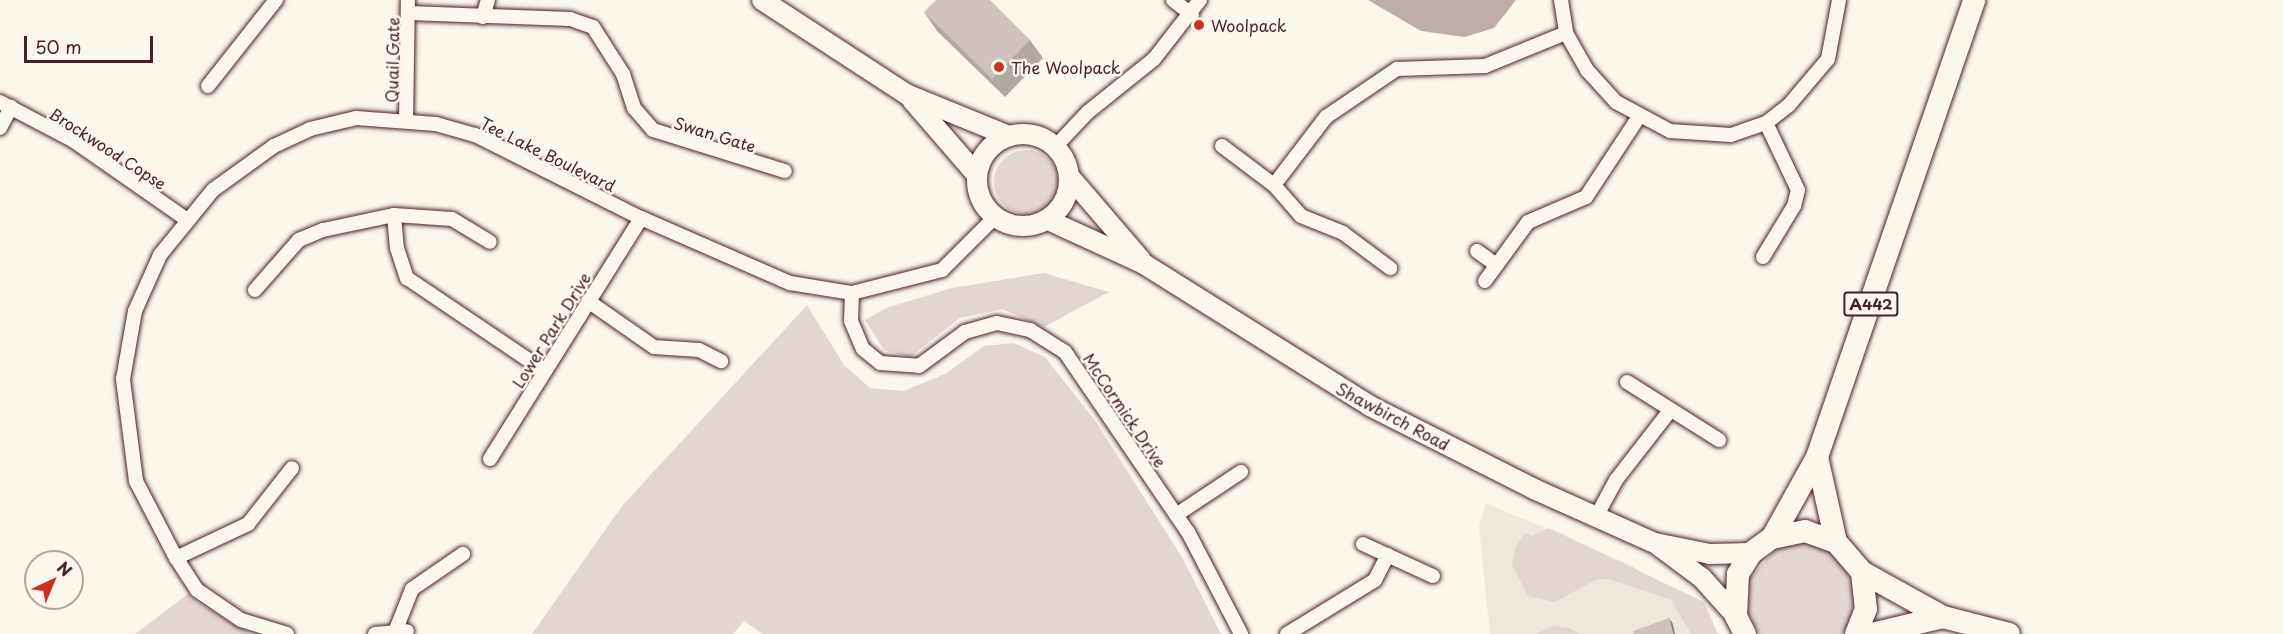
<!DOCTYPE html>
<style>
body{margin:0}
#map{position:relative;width:2283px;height:634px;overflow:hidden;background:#fbf7ec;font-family:"Playpen Sans",sans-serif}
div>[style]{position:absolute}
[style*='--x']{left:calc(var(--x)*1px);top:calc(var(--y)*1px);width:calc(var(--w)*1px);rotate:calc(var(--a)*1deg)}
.built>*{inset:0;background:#eee7de}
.green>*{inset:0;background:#e2d7d0}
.round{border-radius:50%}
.water>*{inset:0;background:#bfadaa}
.roads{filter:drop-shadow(0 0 2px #4a1f2b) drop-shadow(0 0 2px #4a1f2b)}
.minor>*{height:14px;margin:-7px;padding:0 7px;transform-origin:7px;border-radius:7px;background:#fbf7ec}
.secondary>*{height:20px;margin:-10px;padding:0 10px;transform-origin:10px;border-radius:10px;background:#fbf7ec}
.secondary>.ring{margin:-10px;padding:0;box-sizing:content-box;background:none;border:20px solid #fbf7ec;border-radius:50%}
.primary>*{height:22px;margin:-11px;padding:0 11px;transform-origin:11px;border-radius:11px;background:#fbf7ec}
.wall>*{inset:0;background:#b2a7a2}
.shaded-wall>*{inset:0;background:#918884}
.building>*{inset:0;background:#cfc2bc}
.dots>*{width:16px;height:16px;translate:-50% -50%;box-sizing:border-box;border:3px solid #fbf7ec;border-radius:50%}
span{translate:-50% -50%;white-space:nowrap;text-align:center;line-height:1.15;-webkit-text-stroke:5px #fbf7ec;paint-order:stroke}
.shield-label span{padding:2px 4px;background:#fbf7ec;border:2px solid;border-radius:4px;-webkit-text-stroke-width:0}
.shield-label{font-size:15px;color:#4a1f2b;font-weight:700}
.poi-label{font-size:16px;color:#4a1f2b}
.left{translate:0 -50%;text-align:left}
.street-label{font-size:16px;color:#4a1f2b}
.north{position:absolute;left:24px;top:550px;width:60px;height:60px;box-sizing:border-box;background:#fbf7ec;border:2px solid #b4a19f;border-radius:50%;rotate:44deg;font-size:16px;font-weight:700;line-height:24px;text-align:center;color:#4a1f2b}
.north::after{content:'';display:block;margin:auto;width:21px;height:27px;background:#c8321e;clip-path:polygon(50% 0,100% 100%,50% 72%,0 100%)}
.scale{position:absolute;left:24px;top:36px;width:129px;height:27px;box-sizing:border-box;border:3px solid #4a1f2b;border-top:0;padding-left:8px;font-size:18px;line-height:21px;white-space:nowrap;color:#4a1f2b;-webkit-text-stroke:4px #fbf7ec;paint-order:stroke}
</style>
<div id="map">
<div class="built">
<i style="clip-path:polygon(1486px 503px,1633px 566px,1717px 634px,1490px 634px,1479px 527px)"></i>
</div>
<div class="green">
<i class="round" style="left:994px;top:150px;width:64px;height:64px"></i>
<i style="clip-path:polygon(1044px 273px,1109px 292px,1044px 327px,1002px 309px,960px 318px,910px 357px,884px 350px,865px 320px,886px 308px,952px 288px)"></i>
<i style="clip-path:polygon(807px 305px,844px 365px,870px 388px,904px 391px,945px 374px,984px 346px,1014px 343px,1045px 357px,1096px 422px,1182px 557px,1221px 634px,763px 634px,744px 621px,733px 634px,532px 634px,622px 506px)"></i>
<i style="clip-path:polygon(1549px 528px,1704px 602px,1718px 634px,1691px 634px,1671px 600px,1609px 579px,1595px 580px,1555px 602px,1528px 596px,1512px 565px,1516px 546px,1525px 533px,1533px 536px)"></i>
<i style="clip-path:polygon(1805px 543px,1829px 551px,1845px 566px,1855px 593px,1850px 622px,1842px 634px,1759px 634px,1748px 613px,1749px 579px,1777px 548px)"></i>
<i style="clip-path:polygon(188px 594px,199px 603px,250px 634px,135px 634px)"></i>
<i style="clip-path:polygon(1553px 626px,1569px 628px,1579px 634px,1536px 634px)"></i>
</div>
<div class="water">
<i style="clip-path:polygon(1368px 0,1516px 0,1494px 28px,1465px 37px,1421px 31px)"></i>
</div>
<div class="roads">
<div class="minor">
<i style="--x:1173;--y:0;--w:24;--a:38"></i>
<i style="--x:1561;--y:0;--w:33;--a:81"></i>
<i style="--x:1566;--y:33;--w:43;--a:60.4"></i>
<i style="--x:1587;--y:70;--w:43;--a:47.8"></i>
<i style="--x:1616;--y:102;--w:61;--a:28.2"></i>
<i style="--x:1670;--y:131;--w:61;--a:3.8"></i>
<i style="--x:1731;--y:135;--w:37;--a:-19"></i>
<i style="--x:1766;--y:123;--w:29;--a:-38"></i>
<i style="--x:1789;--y:105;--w:60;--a:-49.7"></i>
<i style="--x:1828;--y:59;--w:60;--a:-79.4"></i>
<i style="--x:409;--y:13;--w:161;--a:2.1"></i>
<i style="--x:570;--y:19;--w:24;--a:19"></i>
<i style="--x:593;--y:27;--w:56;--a:57.4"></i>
<i style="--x:623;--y:74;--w:36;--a:72"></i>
<i style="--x:634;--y:108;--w:29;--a:49"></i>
<i style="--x:653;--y:130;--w:138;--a:17.3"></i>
<i style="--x:483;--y:17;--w:18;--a:-74"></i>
<i style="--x:208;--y:86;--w:110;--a:-51.7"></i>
<i style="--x:0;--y:102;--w:84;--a:27.8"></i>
<i style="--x:74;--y:141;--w:136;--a:34.9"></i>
<i style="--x:406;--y:121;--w:121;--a:-89.1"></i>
<i style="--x:0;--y:128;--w:24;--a:-62"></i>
<i style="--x:1222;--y:146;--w:65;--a:36.9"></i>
<i style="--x:1274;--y:185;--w:41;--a:48.9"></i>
<i style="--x:1301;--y:216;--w:45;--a:22"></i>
<i style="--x:1343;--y:233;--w:59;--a:36.7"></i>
<i style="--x:1055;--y:147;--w:48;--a:-46.7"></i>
<i style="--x:1088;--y:112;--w:85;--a:-38.8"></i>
<i style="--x:1154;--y:59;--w:75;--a:-52.1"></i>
<i style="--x:1274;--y:185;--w:86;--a:-52.6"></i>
<i style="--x:1326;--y:117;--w:86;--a:-34.1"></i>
<i style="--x:1397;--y:69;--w:88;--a:-2"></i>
<i style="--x:1485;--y:66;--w:87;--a:-22.2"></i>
<i style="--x:394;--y:215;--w:33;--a:85"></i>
<i style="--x:397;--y:248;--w:32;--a:72"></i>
<i style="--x:407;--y:278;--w:166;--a:34"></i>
<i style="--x:1477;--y:251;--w:24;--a:36"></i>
<i style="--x:1763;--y:257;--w:60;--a:-58.7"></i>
<i style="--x:1794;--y:206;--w:16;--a:-76"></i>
<i style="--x:1798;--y:190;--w:74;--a:-115.5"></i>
<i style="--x:1485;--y:281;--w:73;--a:-53.9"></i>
<i style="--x:1528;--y:222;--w:63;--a:-23.3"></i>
<i style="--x:1586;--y:197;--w:95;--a:-56.6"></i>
<i style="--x:255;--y:290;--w:67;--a:-48.7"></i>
<i style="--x:299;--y:240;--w:26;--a:-23"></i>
<i style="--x:323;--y:230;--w:73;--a:-11.9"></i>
<i style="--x:394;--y:215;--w:58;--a:3.9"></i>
<i style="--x:452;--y:219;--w:44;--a:31.2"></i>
<i style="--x:852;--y:293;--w:28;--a:92"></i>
<i style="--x:851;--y:321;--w:30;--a:67"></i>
<i style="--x:863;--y:349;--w:22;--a:39"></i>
<i style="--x:880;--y:363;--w:39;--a:4"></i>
<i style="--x:919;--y:366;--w:57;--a:-36.5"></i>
<i style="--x:965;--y:332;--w:33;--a:-16"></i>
<i style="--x:997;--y:323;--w:34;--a:12"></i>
<i style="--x:1030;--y:330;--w:41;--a:32.2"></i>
<i style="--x:1065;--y:352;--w:218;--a:55.7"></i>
<i style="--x:1188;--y:532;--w:115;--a:62.5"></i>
<i style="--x:588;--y:301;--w:80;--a:34.9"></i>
<i style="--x:654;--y:347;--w:45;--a:3.8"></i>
<i style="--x:699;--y:350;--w:25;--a:27"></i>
<i style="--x:1627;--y:382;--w:109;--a:32.2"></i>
<i style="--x:490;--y:459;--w:284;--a:-57.9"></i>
<i style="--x:1176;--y:515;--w:78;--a:-33.5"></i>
<i style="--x:1596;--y:517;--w:42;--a:-61.6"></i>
<i style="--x:1616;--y:480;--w:86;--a:-52.1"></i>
<i style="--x:1363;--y:544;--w:77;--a:24.6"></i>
<i style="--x:176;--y:558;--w:80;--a:-25.3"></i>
<i style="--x:248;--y:524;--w:71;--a:-51.8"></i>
<i style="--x:395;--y:632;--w:46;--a:-68.4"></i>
<i style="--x:412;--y:589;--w:62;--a:-34.5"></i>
<i style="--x:287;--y:634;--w:48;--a:-163.1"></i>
<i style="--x:241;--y:620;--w:53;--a:-145.7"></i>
<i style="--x:197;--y:590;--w:38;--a:-123"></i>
<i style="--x:176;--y:558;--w:87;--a:-117.5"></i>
<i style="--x:136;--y:481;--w:103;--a:-97.3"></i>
<i style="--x:123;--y:379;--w:69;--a:-80"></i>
<i style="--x:135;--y:311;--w:61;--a:-65.9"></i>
<i style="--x:160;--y:255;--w:84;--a:-50.8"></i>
<i style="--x:213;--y:190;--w:75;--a:-35.8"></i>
<i style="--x:274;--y:146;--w:40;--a:-25"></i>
<i style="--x:310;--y:129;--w:47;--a:-13.4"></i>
<i style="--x:356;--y:118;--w:80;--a:4.3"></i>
<i style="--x:436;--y:124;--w:41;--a:15.8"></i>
<i style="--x:475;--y:135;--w:186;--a:26.6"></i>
<i style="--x:641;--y:218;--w:163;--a:23.6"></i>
<i style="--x:790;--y:283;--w:63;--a:9.2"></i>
<i style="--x:852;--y:293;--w:93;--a:-14.3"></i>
<i style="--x:942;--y:270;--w:75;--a:-45"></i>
<i style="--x:375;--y:634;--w:32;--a:-5"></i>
<i style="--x:1287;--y:634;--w:103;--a:-31.5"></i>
<i style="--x:1375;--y:580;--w:28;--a:-63"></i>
</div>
<div class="secondary">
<i style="--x:762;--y:0;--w:172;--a:33.1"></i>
<i style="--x:906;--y:94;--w:111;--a:22.2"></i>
<i style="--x:912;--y:100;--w:99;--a:49.1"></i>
<i class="ring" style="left:977px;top:134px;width:72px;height:72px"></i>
<i style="--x:1069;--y:176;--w:111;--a:49.4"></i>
<i style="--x:1048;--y:220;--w:106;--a:24.6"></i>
<i style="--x:1144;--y:264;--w:267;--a:32.1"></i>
<i style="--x:1370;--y:406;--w:184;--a:26.8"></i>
<i style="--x:1534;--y:489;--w:133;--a:24.1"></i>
<i style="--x:1655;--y:543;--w:56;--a:11.3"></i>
<i style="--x:1710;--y:554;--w:41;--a:-1.4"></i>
<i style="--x:1659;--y:546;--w:54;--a:36.7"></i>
<i style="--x:1702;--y:578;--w:51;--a:48.2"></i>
</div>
<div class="primary">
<i style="--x:1817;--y:457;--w:87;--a:77.4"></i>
<i style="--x:1772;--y:538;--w:93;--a:-60.9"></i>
<i style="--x:1817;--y:457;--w:483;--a:-71"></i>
<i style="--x:1862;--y:572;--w:93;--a:29.1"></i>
<i style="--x:1943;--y:617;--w:68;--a:14.4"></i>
<i style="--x:1745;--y:634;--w:20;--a:-117"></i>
<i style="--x:1736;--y:616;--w:42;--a:-87.3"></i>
<i style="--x:1738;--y:574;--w:25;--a:-58"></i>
<i style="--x:1751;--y:553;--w:26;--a:-36"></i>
<i style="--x:1772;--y:538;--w:34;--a:-12"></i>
<i style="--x:1805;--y:531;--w:33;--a:20"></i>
<i style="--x:1836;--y:542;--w:40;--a:49"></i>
<i style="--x:1862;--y:572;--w:37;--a:84"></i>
<i style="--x:1866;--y:609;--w:27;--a:112"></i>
<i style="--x:1872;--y:634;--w:73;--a:-13.5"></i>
</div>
</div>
<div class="wall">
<i style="clip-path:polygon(924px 12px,1030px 40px,1043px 58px,1005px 97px,937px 31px)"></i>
</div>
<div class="shaded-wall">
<i style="clip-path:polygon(1669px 618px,1673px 624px,1675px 634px,1673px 634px)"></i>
</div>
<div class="building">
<i style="clip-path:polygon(936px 0,990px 0,1030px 40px,992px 79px,924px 12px)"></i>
<i style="clip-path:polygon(1669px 618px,1673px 634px,1634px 634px,1633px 631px)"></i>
</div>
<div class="dots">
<i style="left:1199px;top:25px;background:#c8321e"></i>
<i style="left:999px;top:67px;background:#c8321e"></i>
</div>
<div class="shield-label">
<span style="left:1871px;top:304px">A442</span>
</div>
<div class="poi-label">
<span class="left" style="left:1211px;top:25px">Woolpack</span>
<span class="left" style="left:1011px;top:67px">The Woolpack</span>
</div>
<div class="street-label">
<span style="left:392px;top:60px;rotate:-89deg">Quail Gate</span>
<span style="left:715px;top:134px;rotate:17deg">Swan Gate</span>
<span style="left:108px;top:148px;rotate:33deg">Brockwood Copse</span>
<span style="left:548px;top:154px;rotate:26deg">Tee Lake Boulevard</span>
<span style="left:551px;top:330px;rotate:-58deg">Lower Park Drive</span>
<span style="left:1125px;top:410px;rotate:56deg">McCormick Drive</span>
<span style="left:1393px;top:416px;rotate:28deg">Shawbirch Road</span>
</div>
<div class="north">N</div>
<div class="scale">50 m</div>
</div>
